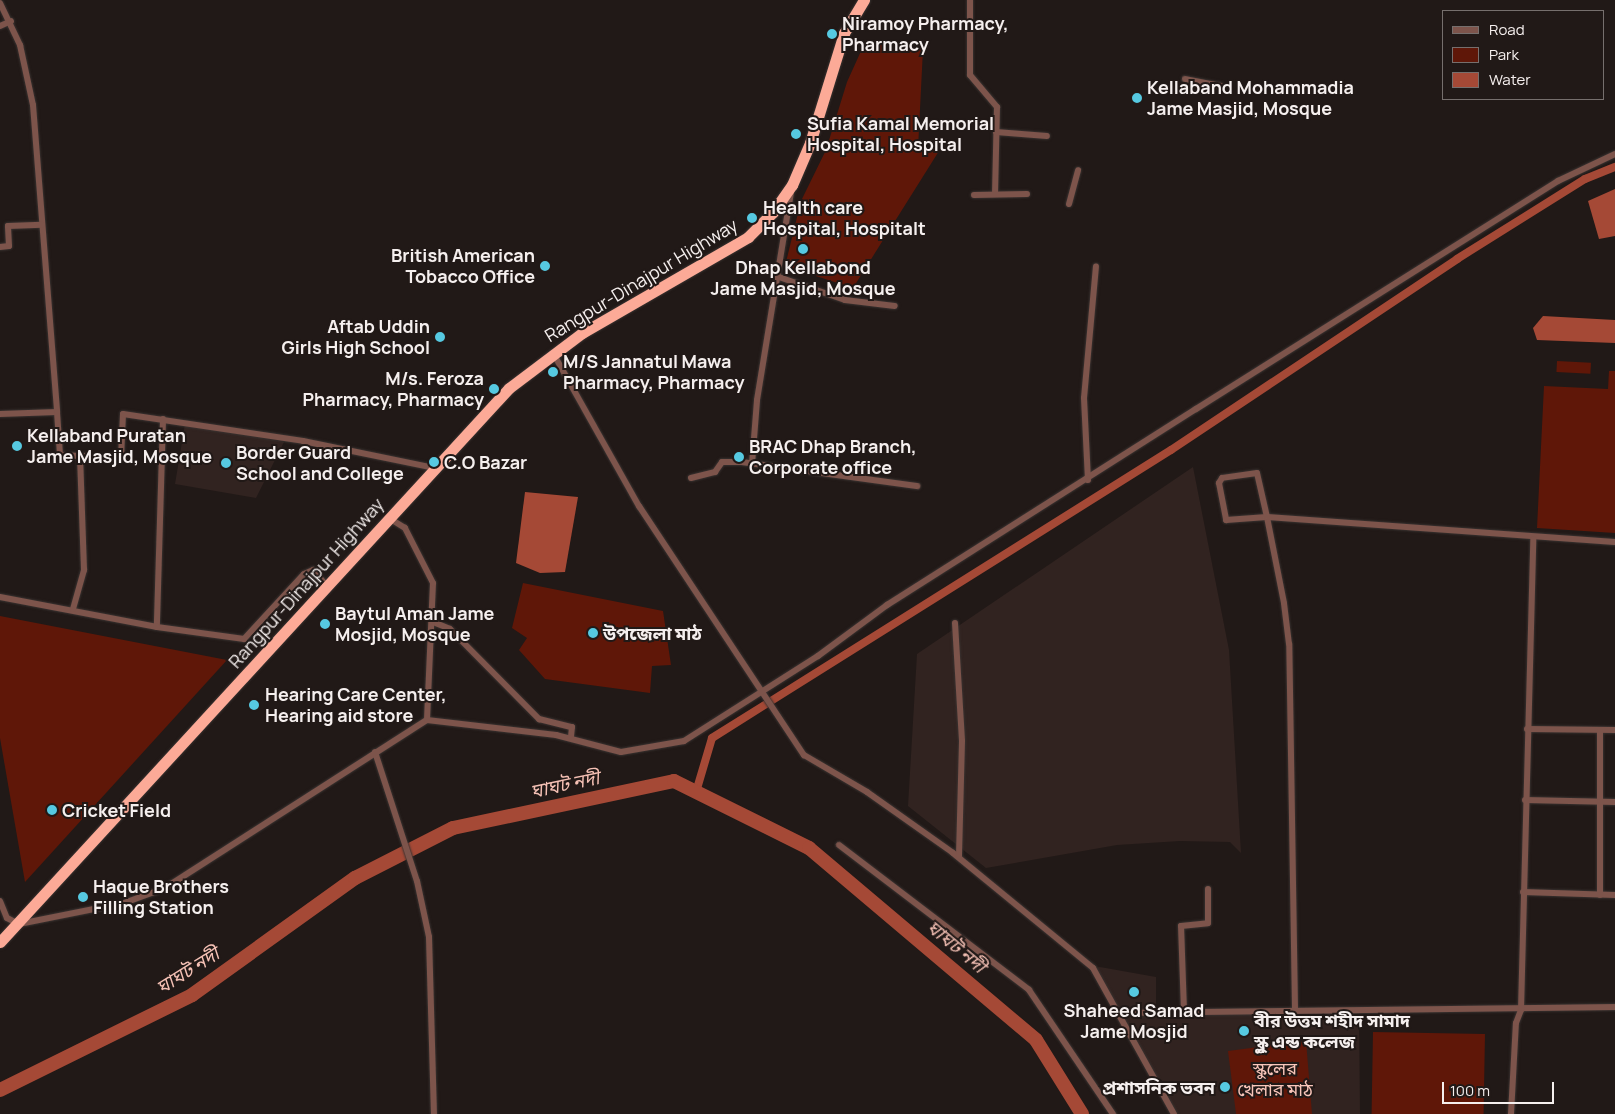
<!DOCTYPE html>
<meta charset="utf-8">
<style>
body{margin:0}
#map{position:relative;width:1615px;height:1114px;overflow:hidden;background:#211917;font-family:Manrope,"Noto Sans Bengali",sans-serif}
div>[style]{position:absolute}
[style*='--x']{left:calc(var(--x)*1px);top:calc(var(--y)*1px);width:calc(var(--w)*1px);rotate:calc(var(--a)*1deg)}
.built>*{inset:0;background:#312320}
.green>*{inset:0;background:#5f1708;transform-origin:0 0}
.water>*{inset:0;background:#a54936}
.canal>*{height:8px;margin:-4px;padding:0 4px;transform-origin:4px;border-radius:4px;background:#a54936}
.river>*{height:14px;margin:-7px;padding:0 7px;transform-origin:7px;border-radius:7px;background:#a54936}
.roads{filter:drop-shadow(0 0 1px #3a3331) drop-shadow(0 0 1px #3a3331)}
.street>*{height:6px;margin:-3px;padding:0 3px;transform-origin:3px;border-radius:3px;background:#7d544b}
.highway>*{height:11px;margin:-5.5px;padding:0 5.5px;transform-origin:5.5px;border-radius:5.5px;background:#fcaa97}
.dots>*{width:14px;height:14px;translate:-50% -50%;box-sizing:border-box;border:2px solid #211917;border-radius:50%}
span{translate:-50% -50%;white-space:nowrap;text-align:center;line-height:1.15;-webkit-text-stroke:4px #211917;paint-order:stroke}
.poi-label{font-size:18px;color:#f5efee;font-weight:700}
.left{translate:0 -50%;text-align:left}
.right{translate:-100% -50%;text-align:right}
.street-label{font-size:18px;color:#f5efee}
.park-label{font-size:18px;color:#fac6ba}
.water-label{font-size:19px;color:#f5c1b5;font-style:italic}
.legend{position:absolute;left:1442px;top:10px;width:162px;height:90px;box-sizing:border-box;background:#211917;border:1px solid #766f6d;margin:0;padding:6px 9px;list-style:none;font-size:15px;color:#f5efee}
.legend li{display:flex;align-items:center;gap:10px;height:25px}
.legend b{width:25px;border:1px solid #766f6d}
.scale{position:absolute;left:1442px;top:1082px;width:112px;height:22px;box-sizing:border-box;border:2px solid #f5efee;border-top:0;padding-left:6px;font-size:15px;line-height:18px;white-space:nowrap;color:#f5efee;-webkit-text-stroke:4px #211917;paint-order:stroke}
</style>
<div id="map">
<div class="built">
<i style="clip-path:polygon(185px 424px,284px 442px,256px 498px,175px 484px)"></i>
<i style="clip-path:polygon(1193px 467px,1229px 650px,1241px 853px,1230px 842px,1180px 841px,1117px 845px,986px 868px,908px 806px,917px 654px)"></i>
<i style="clip-path:polygon(1100px 967px,1156px 977px,1156px 1011px,1359px 1007px,1360px 1114px,1175px 1114px,1094px 968px)"></i>
</div>
<div class="green">
<i style="clip-path:polygon(866px 40px,923px 49px,918px 149px,939px 151px,853px 288px,785px 266px,801px 201px,826px 150px,847px 82px)"></i>
<i style="left:1557px;top:361px;width:34px;height:11px;rotate:3deg"></i>
<i style="clip-path:polygon(1609px 371px,1615px 371px,1615px 533px,1537px 528px,1544px 386px,1608px 389px)"></i>
<i style="clip-path:polygon(523px 583px,663px 611px,671px 665px,652px 666px,650px 693px,545px 679px,519px 650px,527px 638px,512px 628px)"></i>
<i style="clip-path:polygon(0 616px,227px 660px,25px 882px,0 738px)"></i>
<i style="left:1373px;top:1032px;width:112px;height:82px;rotate:1deg"></i>
<i style="clip-path:polygon(1306px 1041px,1312px 1114px,1236px 1114px,1228px 1051px)"></i>
</div>
<div class="water">
<i style="clip-path:polygon(1615px 189px,1615px 236px,1599px 239px,1588px 201px)"></i>
<i style="clip-path:polygon(1543px 316px,1615px 320px,1615px 343px,1537px 340px,1533px 328px)"></i>
<i style="clip-path:polygon(525px 492px,578px 497px,565px 572px,540px 573px,516px 563px)"></i>
</div>
<div class="canal">
<i style="--x:696;--y:792;--w:56;--a:-73.5"></i>
<i style="--x:712;--y:738;--w:542;--a:-32.11"></i>
<i style="--x:1171;--y:450;--w:344;--a:-33.7"></i>
<i style="--x:1457;--y:259;--w:151;--a:-32"></i>
<i style="--x:1585;--y:179;--w:32;--a:-22"></i>
</div>
<div class="river">
<i style="--x:0;--y:1090;--w:214;--a:-26.3"></i>
<i style="--x:192;--y:995;--w:201;--a:-35.7"></i>
<i style="--x:355;--y:878;--w:110;--a:-27"></i>
<i style="--x:453;--y:828;--w:226;--a:-12"></i>
<i style="--x:674;--y:781;--w:151;--a:26.4"></i>
<i style="--x:809;--y:848;--w:297;--a:40.2"></i>
<i style="--x:1036;--y:1040;--w:87;--a:58.1"></i>
</div>
<div class="roads">
<div class="street">
<i style="--x:970;--y:0;--w:75;--a:90"></i>
<i style="--x:970;--y:75;--w:42;--a:49.8"></i>
<i style="--x:997;--y:107;--w:87;--a:91.3"></i>
<i style="--x:0;--y:3;--w:47;--a:64.5"></i>
<i style="--x:20;--y:45;--w:61;--a:77.8"></i>
<i style="--x:33;--y:105;--w:308;--a:85.5"></i>
<i style="--x:0;--y:26;--w:12;--a:-24"></i>
<i style="--x:1185;--y:79;--w:36;--a:11"></i>
<i style="--x:996;--y:132;--w:51;--a:4.5"></i>
<i style="--x:974;--y:195;--w:53;--a:-1.1"></i>
<i style="--x:1069;--y:204;--w:35;--a:-75"></i>
<i style="--x:0;--y:247;--w:9;--a:-6"></i>
<i style="--x:9;--y:246;--w:20;--a:-93"></i>
<i style="--x:8;--y:226;--w:34;--a:-2"></i>
<i style="--x:776;--y:276;--w:73;--a:19.2"></i>
<i style="--x:845;--y:300;--w:50;--a:6.8"></i>
<i style="--x:553;--y:353;--w:176;--a:60.7"></i>
<i style="--x:639;--y:506;--w:299;--a:56.5"></i>
<i style="--x:804;--y:755;--w:73;--a:30.4"></i>
<i style="--x:867;--y:792;--w:105;--a:35.3"></i>
<i style="--x:953;--y:853;--w:181;--a:39.4"></i>
<i style="--x:1093;--y:968;--w:167;--a:61"></i>
<i style="--x:0;--y:414;--w:57;--a:-2"></i>
<i style="--x:57;--y:412;--w:43;--a:86"></i>
<i style="--x:60;--y:455;--w:61;--a:2.8"></i>
<i style="--x:121;--y:458;--w:44;--a:-87.4"></i>
<i style="--x:123;--y:414;--w:182;--a:8.5"></i>
<i style="--x:303;--y:441;--w:135;--a:11.6"></i>
<i style="--x:163;--y:419;--w:208;--a:91.7"></i>
<i style="--x:157;--y:627;--w:88;--a:7.9"></i>
<i style="--x:244;--y:639;--w:88;--a:-47.3"></i>
<i style="--x:304;--y:574;--w:10;--a:-24"></i>
<i style="--x:313;--y:570;--w:21;--a:49"></i>
<i style="--x:752;--y:464;--w:64;--a:-85.5"></i>
<i style="--x:757;--y:400;--w:211;--a:-80.7"></i>
<i style="--x:691;--y:478;--w:25;--a:-14"></i>
<i style="--x:715;--y:472;--w:12;--a:-55"></i>
<i style="--x:722;--y:462;--w:19;--a:0"></i>
<i style="--x:741;--y:462;--w:178;--a:7.8"></i>
<i style="--x:1088;--y:480;--w:82;--a:-92.8"></i>
<i style="--x:1084;--y:398;--w:132;--a:-84.8"></i>
<i style="--x:0;--y:597;--w:160;--a:10.8"></i>
<i style="--x:73;--y:609;--w:41;--a:-74.2"></i>
<i style="--x:84;--y:570;--w:114;--a:-92"></i>
<i style="--x:433;--y:622;--w:18;--a:22"></i>
<i style="--x:450;--y:629;--w:127;--a:45.3"></i>
<i style="--x:539;--y:719;--w:34;--a:14"></i>
<i style="--x:572;--y:727;--w:10;--a:96"></i>
<i style="--x:955;--y:623;--w:118;--a:86.6"></i>
<i style="--x:962;--y:741;--w:116;--a:91.5"></i>
<i style="--x:427;--y:720;--w:130;--a:6.6"></i>
<i style="--x:556;--y:735;--w:67;--a:14.7"></i>
<i style="--x:621;--y:752;--w:64;--a:-9.9"></i>
<i style="--x:684;--y:741;--w:159;--a:-32.4"></i>
<i style="--x:818;--y:656;--w:86;--a:-36.5"></i>
<i style="--x:887;--y:605;--w:366;--a:-32.4"></i>
<i style="--x:1196;--y:409;--w:428;--a:-32.2"></i>
<i style="--x:1558;--y:181;--w:63;--a:-25.3"></i>
<i style="--x:1527;--y:729;--w:88;--a:0.7"></i>
<i style="--x:375;--y:752;--w:136;--a:72"></i>
<i style="--x:417;--y:881;--w:57;--a:77.9"></i>
<i style="--x:429;--y:937;--w:177;--a:88.4"></i>
<i style="--x:1525;--y:800;--w:90;--a:1.3"></i>
<i style="--x:839;--y:845;--w:239;--a:37.3"></i>
<i style="--x:1029;--y:990;--w:150;--a:55.9"></i>
<i style="--x:1523;--y:892;--w:92;--a:1.9"></i>
<i style="--x:1600;--y:895;--w:165;--a:-90"></i>
<i style="--x:0;--y:901;--w:18;--a:68"></i>
<i style="--x:7;--y:918;--w:13;--a:27"></i>
<i style="--x:19;--y:924;--w:107;--a:-11.3"></i>
<i style="--x:124;--y:903;--w:44;--a:-20.1"></i>
<i style="--x:165;--y:888;--w:311;--a:-32.7"></i>
<i style="--x:427;--y:720;--w:137;--a:-87.5"></i>
<i style="--x:433;--y:583;--w:62;--a:-117"></i>
<i style="--x:405;--y:528;--w:19;--a:-148"></i>
<i style="--x:1295;--y:1009;--w:365;--a:-90.9"></i>
<i style="--x:1289;--y:644;--w:41;--a:-97"></i>
<i style="--x:1284;--y:603;--w:88;--a:-101.2"></i>
<i style="--x:1267;--y:517;--w:45;--a:-102.8"></i>
<i style="--x:1257;--y:473;--w:35;--a:172"></i>
<i style="--x:1222;--y:478;--w:6;--a:121"></i>
<i style="--x:1219;--y:483;--w:38;--a:79"></i>
<i style="--x:1226;--y:520;--w:41;--a:-4.2"></i>
<i style="--x:1267;--y:517;--w:349;--a:4.1"></i>
<i style="--x:1184;--y:1011;--w:85;--a:-92"></i>
<i style="--x:1181;--y:926;--w:27;--a:-6"></i>
<i style="--x:1208;--y:923;--w:34;--a:-90"></i>
<i style="--x:1119;--y:1013;--w:496;--a:-0.7"></i>
<i style="--x:1511;--y:1114;--w:91;--a:-86.9"></i>
<i style="--x:1516;--y:1023;--w:14;--a:-69"></i>
<i style="--x:1521;--y:1010;--w:471;--a:-88.5"></i>
</div>
<div class="highway">
<i style="--x:0;--y:942;--w:752;--a:-47.42"></i>
<i style="--x:509;--y:388;--w:91;--a:-37"></i>
<i style="--x:582;--y:333;--w:192;--a:-30"></i>
<i style="--x:748;--y:237;--w:35;--a:-45"></i>
<i style="--x:773;--y:212;--w:33;--a:-55"></i>
<i style="--x:792;--y:185;--w:46;--a:-66.8"></i>
<i style="--x:810;--y:143;--w:115;--a:-72.8"></i>
<i style="--x:844;--y:33;--w:39;--a:-59"></i>
</div>
</div>
<div class="dots">
<i style="left:832px;top:34px;background:#56c9e1"></i>
<i style="left:1137px;top:98px;background:#56c9e1"></i>
<i style="left:796px;top:134px;background:#56c9e1"></i>
<i style="left:752px;top:218px;background:#56c9e1"></i>
<i style="left:803px;top:249px;background:#56c9e1"></i>
<i style="left:545px;top:266px;background:#56c9e1"></i>
<i style="left:440px;top:337px;background:#56c9e1"></i>
<i style="left:553px;top:372px;background:#56c9e1"></i>
<i style="left:494px;top:389px;background:#56c9e1"></i>
<i style="left:17px;top:446px;background:#56c9e1"></i>
<i style="left:739px;top:457px;background:#56c9e1"></i>
<i style="left:434px;top:462px;background:#56c9e1"></i>
<i style="left:226px;top:463px;background:#56c9e1"></i>
<i style="left:325px;top:624px;background:#56c9e1"></i>
<i style="left:593px;top:633px;background:#56c9e1"></i>
<i style="left:254px;top:705px;background:#56c9e1"></i>
<i style="left:52px;top:810px;background:#56c9e1"></i>
<i style="left:83px;top:897px;background:#56c9e1"></i>
<i style="left:1134px;top:992px;background:#56c9e1"></i>
<i style="left:1244px;top:1031px;background:#56c9e1"></i>
<i style="left:1225px;top:1087px;background:#56c9e1"></i>
</div>
<div class="poi-label">
<span class="left" style="left:842px;top:34px">Niramoy Pharmacy,<br>Pharmacy</span>
<span class="left" style="left:1147px;top:98px">Kellaband Mohammadia<br>Jame Masjid, Mosque</span>
<span class="left" style="left:807px;top:134px">Sufia Kamal Memorial<br>Hospital, Hospital</span>
<span class="left" style="left:763px;top:218px">Health care<br>Hospital, Hospitalt</span>
<span class="right" style="left:535px;top:266px">British American<br>Tobacco Office</span>
<span style="left:803px;top:278px">Dhap Kellabond<br>Jame Masjid, Mosque</span>
<span class="right" style="left:430px;top:337px">Aftab Uddin<br>Girls High School</span>
<span class="left" style="left:563px;top:372px">M/S Jannatul Mawa<br>Pharmacy, Pharmacy</span>
<span class="right" style="left:484px;top:389px">M/s. Feroza<br>Pharmacy, Pharmacy</span>
<span class="left" style="left:27px;top:446px">Kellaband Puratan<br>Jame Masjid, Mosque</span>
<span class="left" style="left:749px;top:457px">BRAC Dhap Branch,<br>Corporate office</span>
<span class="left" style="left:236px;top:463px">Border Guard<br>School and College</span>
<span class="left" style="left:444px;top:462px">C.O Bazar</span>
<span class="left" style="left:335px;top:624px">Baytul Aman Jame<br>Mosjid, Mosque</span>
<span class="left" style="left:603px;top:633px">উপজেলা মাঠ</span>
<span class="left" style="left:265px;top:705px">Hearing Care Center,<br>Hearing aid store</span>
<span class="left" style="left:62px;top:810px">Cricket Field</span>
<span class="left" style="left:93px;top:897px">Haque Brothers<br>Filling Station</span>
<span style="left:1134px;top:1021px">Shaheed Samad<br>Jame Mosjid</span>
<span class="left" style="left:1254px;top:1031px">বীর উত্তম শহীদ সামাদ<br>স্কুল এন্ড কলেজ</span>
<span class="right" style="left:1215px;top:1087px">প্রশাসনিক ভবন</span>
</div>
<div class="street-label">
<span style="left:641px;top:280px;rotate:-31deg">Rangpur-Dinajpur Highway</span>
<span style="left:306px;top:583px;rotate:-48deg">Rangpur-Dinajpur Highway</span>
</div>
<div class="park-label">
<span style="left:1275px;top:1079px">স্কুলের<br>খেলার মাঠ</span>
</div>
<div class="water-label">
<span style="left:565px;top:785px;rotate:-12deg">ঘাঘট নদী</span>
<span style="left:956px;top:947px;rotate:40deg">ঘাঘট নদী</span>
<span style="left:188px;top:971px;rotate:-32deg">ঘাঘট নদী</span>
</div>
<ul class="legend">
<li><b style="height:6px;background:#7d544b"></b>Road</li>
<li><b style="height:14px;background:#5f1708"></b>Park</li>
<li><b style="height:14px;background:#a54936"></b>Water</li>
</ul>
<div class="scale">100 m</div>
</div>
